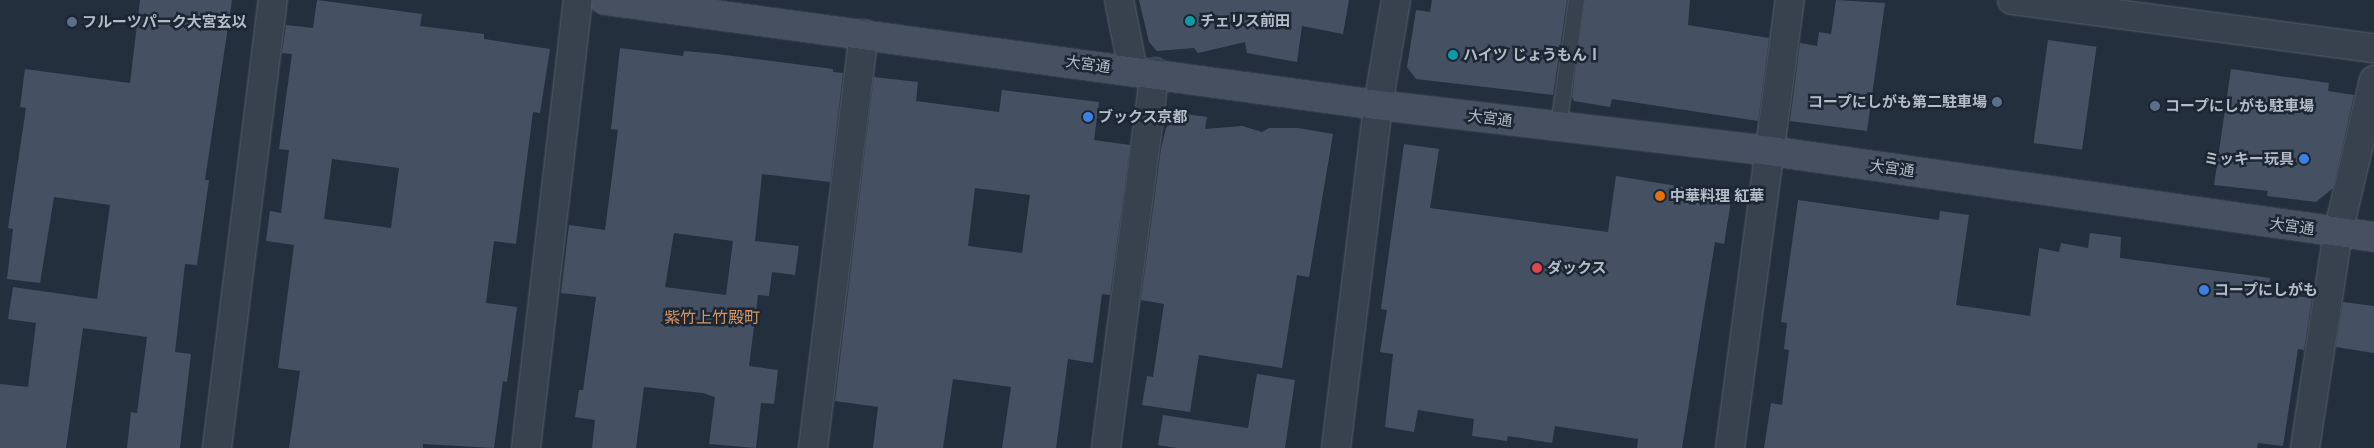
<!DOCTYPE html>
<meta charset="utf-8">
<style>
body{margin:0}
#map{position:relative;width:2374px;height:448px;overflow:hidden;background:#242f3e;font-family:Quicksand,"Noto Sans JP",sans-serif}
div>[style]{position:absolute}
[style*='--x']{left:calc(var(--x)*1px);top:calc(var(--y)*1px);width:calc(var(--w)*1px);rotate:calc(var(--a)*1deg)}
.building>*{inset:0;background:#455162;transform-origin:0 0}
.roads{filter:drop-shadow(0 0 1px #565f6c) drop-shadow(0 0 1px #565f6c)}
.lane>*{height:15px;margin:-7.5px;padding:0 7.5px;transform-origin:7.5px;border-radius:7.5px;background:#38414e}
.street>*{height:28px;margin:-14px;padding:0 14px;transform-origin:14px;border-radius:14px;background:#38414e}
.secondary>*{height:28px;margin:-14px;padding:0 14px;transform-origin:14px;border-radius:14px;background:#465061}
.dots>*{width:14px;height:14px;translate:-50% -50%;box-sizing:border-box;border:2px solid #1d2633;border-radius:50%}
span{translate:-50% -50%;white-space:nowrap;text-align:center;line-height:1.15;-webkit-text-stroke:5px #1d2633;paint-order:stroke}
.poi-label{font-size:15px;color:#b4bcc9;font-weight:700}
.left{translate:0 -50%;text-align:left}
.right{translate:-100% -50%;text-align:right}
.street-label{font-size:15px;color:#b4bcc9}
.neighbourhood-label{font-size:16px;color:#d59563}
</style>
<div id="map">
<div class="building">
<i style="clip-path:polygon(140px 0,232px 0,205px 180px,209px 180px,197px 265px,185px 264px,175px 352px,191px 354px,180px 448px,127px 448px,131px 412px,137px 413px,147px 337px,83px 328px,66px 448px,0 448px,0 384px,28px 387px,36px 323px,8px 319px,13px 287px,97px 299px,110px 205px,54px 197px,40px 283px,7px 279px,13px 229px,8px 228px,26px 108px,20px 107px,25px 69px,130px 83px)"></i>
<i style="clip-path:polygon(evenodd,317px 0,422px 14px,420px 26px,484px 34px,484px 39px,550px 49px,540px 113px,533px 112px,516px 244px,494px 241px,486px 303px,517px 307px,507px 382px,503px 381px,494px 448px,423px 444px,423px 448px,289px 448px,300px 371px,278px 368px,294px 245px,266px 241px,270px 211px,281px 213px,289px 150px,279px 149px,292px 54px,282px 53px,286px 25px,313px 28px,317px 0,332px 159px,399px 168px,391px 228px,324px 219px,332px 159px)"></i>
<i style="clip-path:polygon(1139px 0,1349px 0,1343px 34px,1302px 26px,1297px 62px,1247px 53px,1245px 42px,1198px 53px,1194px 48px,1157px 51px,1149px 42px)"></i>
<i style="clip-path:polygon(1432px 0,1567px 0,1553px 95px,1416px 79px,1407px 67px,1416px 10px,1430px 12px)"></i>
<i style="clip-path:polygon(1585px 0,1690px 0,1688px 25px,1769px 38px,1758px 121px,1612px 99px,1610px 107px,1574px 101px,1572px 97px)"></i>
<i style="clip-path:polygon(1836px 0,1885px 3px,1867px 131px,1790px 121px,1800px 43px,1817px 46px,1819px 32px,1831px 34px)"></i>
<i style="left:2048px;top:40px;width:49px;height:104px;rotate:8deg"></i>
<i style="clip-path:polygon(evenodd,620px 48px,683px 56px,684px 51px,717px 54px,833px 69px,833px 72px,843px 73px,830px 182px,762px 174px,755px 241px,799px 246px,795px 275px,772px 272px,769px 296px,758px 295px,749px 366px,778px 370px,774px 404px,761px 403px,756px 448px,709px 444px,715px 397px,703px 393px,644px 387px,636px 448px,592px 448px,595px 420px,575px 417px,579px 390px,583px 390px,586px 369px,596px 297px,561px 293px,569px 225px,605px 230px,618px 130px,611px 129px,620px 48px,674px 233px,733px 241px,726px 295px,665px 287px,674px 233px)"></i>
<i style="clip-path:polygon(2231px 69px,2329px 83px,2328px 91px,2354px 95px,2333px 188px,2316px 202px,2267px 196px,2268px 191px,2214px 185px)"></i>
<i style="clip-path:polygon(evenodd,874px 77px,918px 82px,916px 101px,999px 112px,1002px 90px,1099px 102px,1094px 140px,1130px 145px,1110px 295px,1102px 294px,1093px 363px,1068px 359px,1056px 448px,1002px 448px,1011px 387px,953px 379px,943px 448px,873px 448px,878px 407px,835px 401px,874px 77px,975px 188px,1030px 195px,1022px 253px,968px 246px,975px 188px)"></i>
<i style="clip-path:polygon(1179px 113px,1207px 117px,1205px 129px,1242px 126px,1262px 132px,1269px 128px,1298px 128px,1333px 134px,1309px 277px,1297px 275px,1282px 368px,1199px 355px,1190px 412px,1142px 405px,1147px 376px,1153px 377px,1164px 304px,1141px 300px,1161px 149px,1166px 128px)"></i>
<i style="clip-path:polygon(1404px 144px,1439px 149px,1430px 208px,1608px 232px,1616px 176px,1732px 195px,1724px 244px,1715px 242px,1682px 448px,1637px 448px,1638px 439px,1555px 426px,1552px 443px,1508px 436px,1507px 441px,1472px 436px,1474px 419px,1418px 410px,1414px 432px,1385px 427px,1393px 354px,1380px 352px,1387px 310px,1381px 309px)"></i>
<i style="clip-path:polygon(1798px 200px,1939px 220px,1940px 211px,1969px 215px,1956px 305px,2030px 316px,2039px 248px,2059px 252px,2061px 243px,2088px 248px,2090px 233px,2121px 237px,2120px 258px,2270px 278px,2268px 293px,2312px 298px,2304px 350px,2298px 349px,2283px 446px,2258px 443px,2257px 448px,1764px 448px,1771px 403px,1782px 405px,1789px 350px,1784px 349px,1787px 323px,1781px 322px)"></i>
<i style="clip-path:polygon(2343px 302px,2374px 306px,2374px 353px,2336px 347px)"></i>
<i style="clip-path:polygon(1257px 374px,1295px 380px,1285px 448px,1177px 448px,1158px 445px,1163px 415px,1248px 428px)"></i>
</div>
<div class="roads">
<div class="lane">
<i style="--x:1558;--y:126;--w:127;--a:-81.9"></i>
</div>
<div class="street">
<i style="--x:1119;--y:0;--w:71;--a:78.7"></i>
<i style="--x:2012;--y:0;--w:365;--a:7.6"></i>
<i style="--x:217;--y:448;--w:451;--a:-82.9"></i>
<i style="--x:526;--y:448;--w:451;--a:-83.4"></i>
<i style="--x:813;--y:448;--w:417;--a:-83"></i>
<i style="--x:1106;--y:448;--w:379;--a:-82.6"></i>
<i style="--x:1336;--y:448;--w:346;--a:-83"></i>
<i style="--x:1378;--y:105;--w:107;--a:-80.3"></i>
<i style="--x:1730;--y:448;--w:452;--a:-82.4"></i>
<i style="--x:2305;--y:448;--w:218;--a:-81.3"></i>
<i style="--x:2338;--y:233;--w:157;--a:-76.8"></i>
</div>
<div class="secondary">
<i style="--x:605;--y:0;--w:780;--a:7.74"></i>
<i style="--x:1378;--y:105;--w:395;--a:6.7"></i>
<i style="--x:1770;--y:151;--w:610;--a:8.1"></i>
</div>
</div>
<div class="dots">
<i style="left:1190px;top:21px;background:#0f9aa8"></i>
<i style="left:72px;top:22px;background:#5c6f8a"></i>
<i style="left:1453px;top:55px;background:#0f9aa8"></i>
<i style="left:1997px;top:102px;background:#5c6f8a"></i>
<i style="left:2155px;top:106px;background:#5c6f8a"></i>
<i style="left:1088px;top:117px;background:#3f7fe0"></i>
<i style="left:2304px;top:159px;background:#3f7fe0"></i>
<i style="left:1660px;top:196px;background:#e8710a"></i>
<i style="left:1537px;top:268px;background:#e0444e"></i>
<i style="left:2204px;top:290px;background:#3f7fe0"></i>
</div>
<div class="poi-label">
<span class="left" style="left:1200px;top:21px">チェリス前田</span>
<span class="left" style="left:82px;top:22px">フルーツパーク大宮玄以</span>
<span class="left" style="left:1463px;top:55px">ハイツ じょうもんⅠ</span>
<span class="right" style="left:1987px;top:102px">コープにしがも第二駐車場</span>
<span class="left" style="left:2165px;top:106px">コープにしがも駐車場</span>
<span class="left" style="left:1098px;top:117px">ブックス京都</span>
<span class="right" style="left:2294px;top:159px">ミッキー玩具</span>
<span class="left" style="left:1670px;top:196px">中華料理 紅華</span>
<span class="left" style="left:1547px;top:268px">ダックス</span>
<span class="left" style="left:2214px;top:290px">コープにしがも</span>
</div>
<div class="street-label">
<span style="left:1088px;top:64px;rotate:8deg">大宮通</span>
<span style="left:1490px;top:118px;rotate:7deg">大宮通</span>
<span style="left:1892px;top:168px;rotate:8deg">大宮通</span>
<span style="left:2292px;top:226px;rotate:8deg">大宮通</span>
</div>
<div class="neighbourhood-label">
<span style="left:712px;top:317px">紫竹上竹殿町</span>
</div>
</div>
